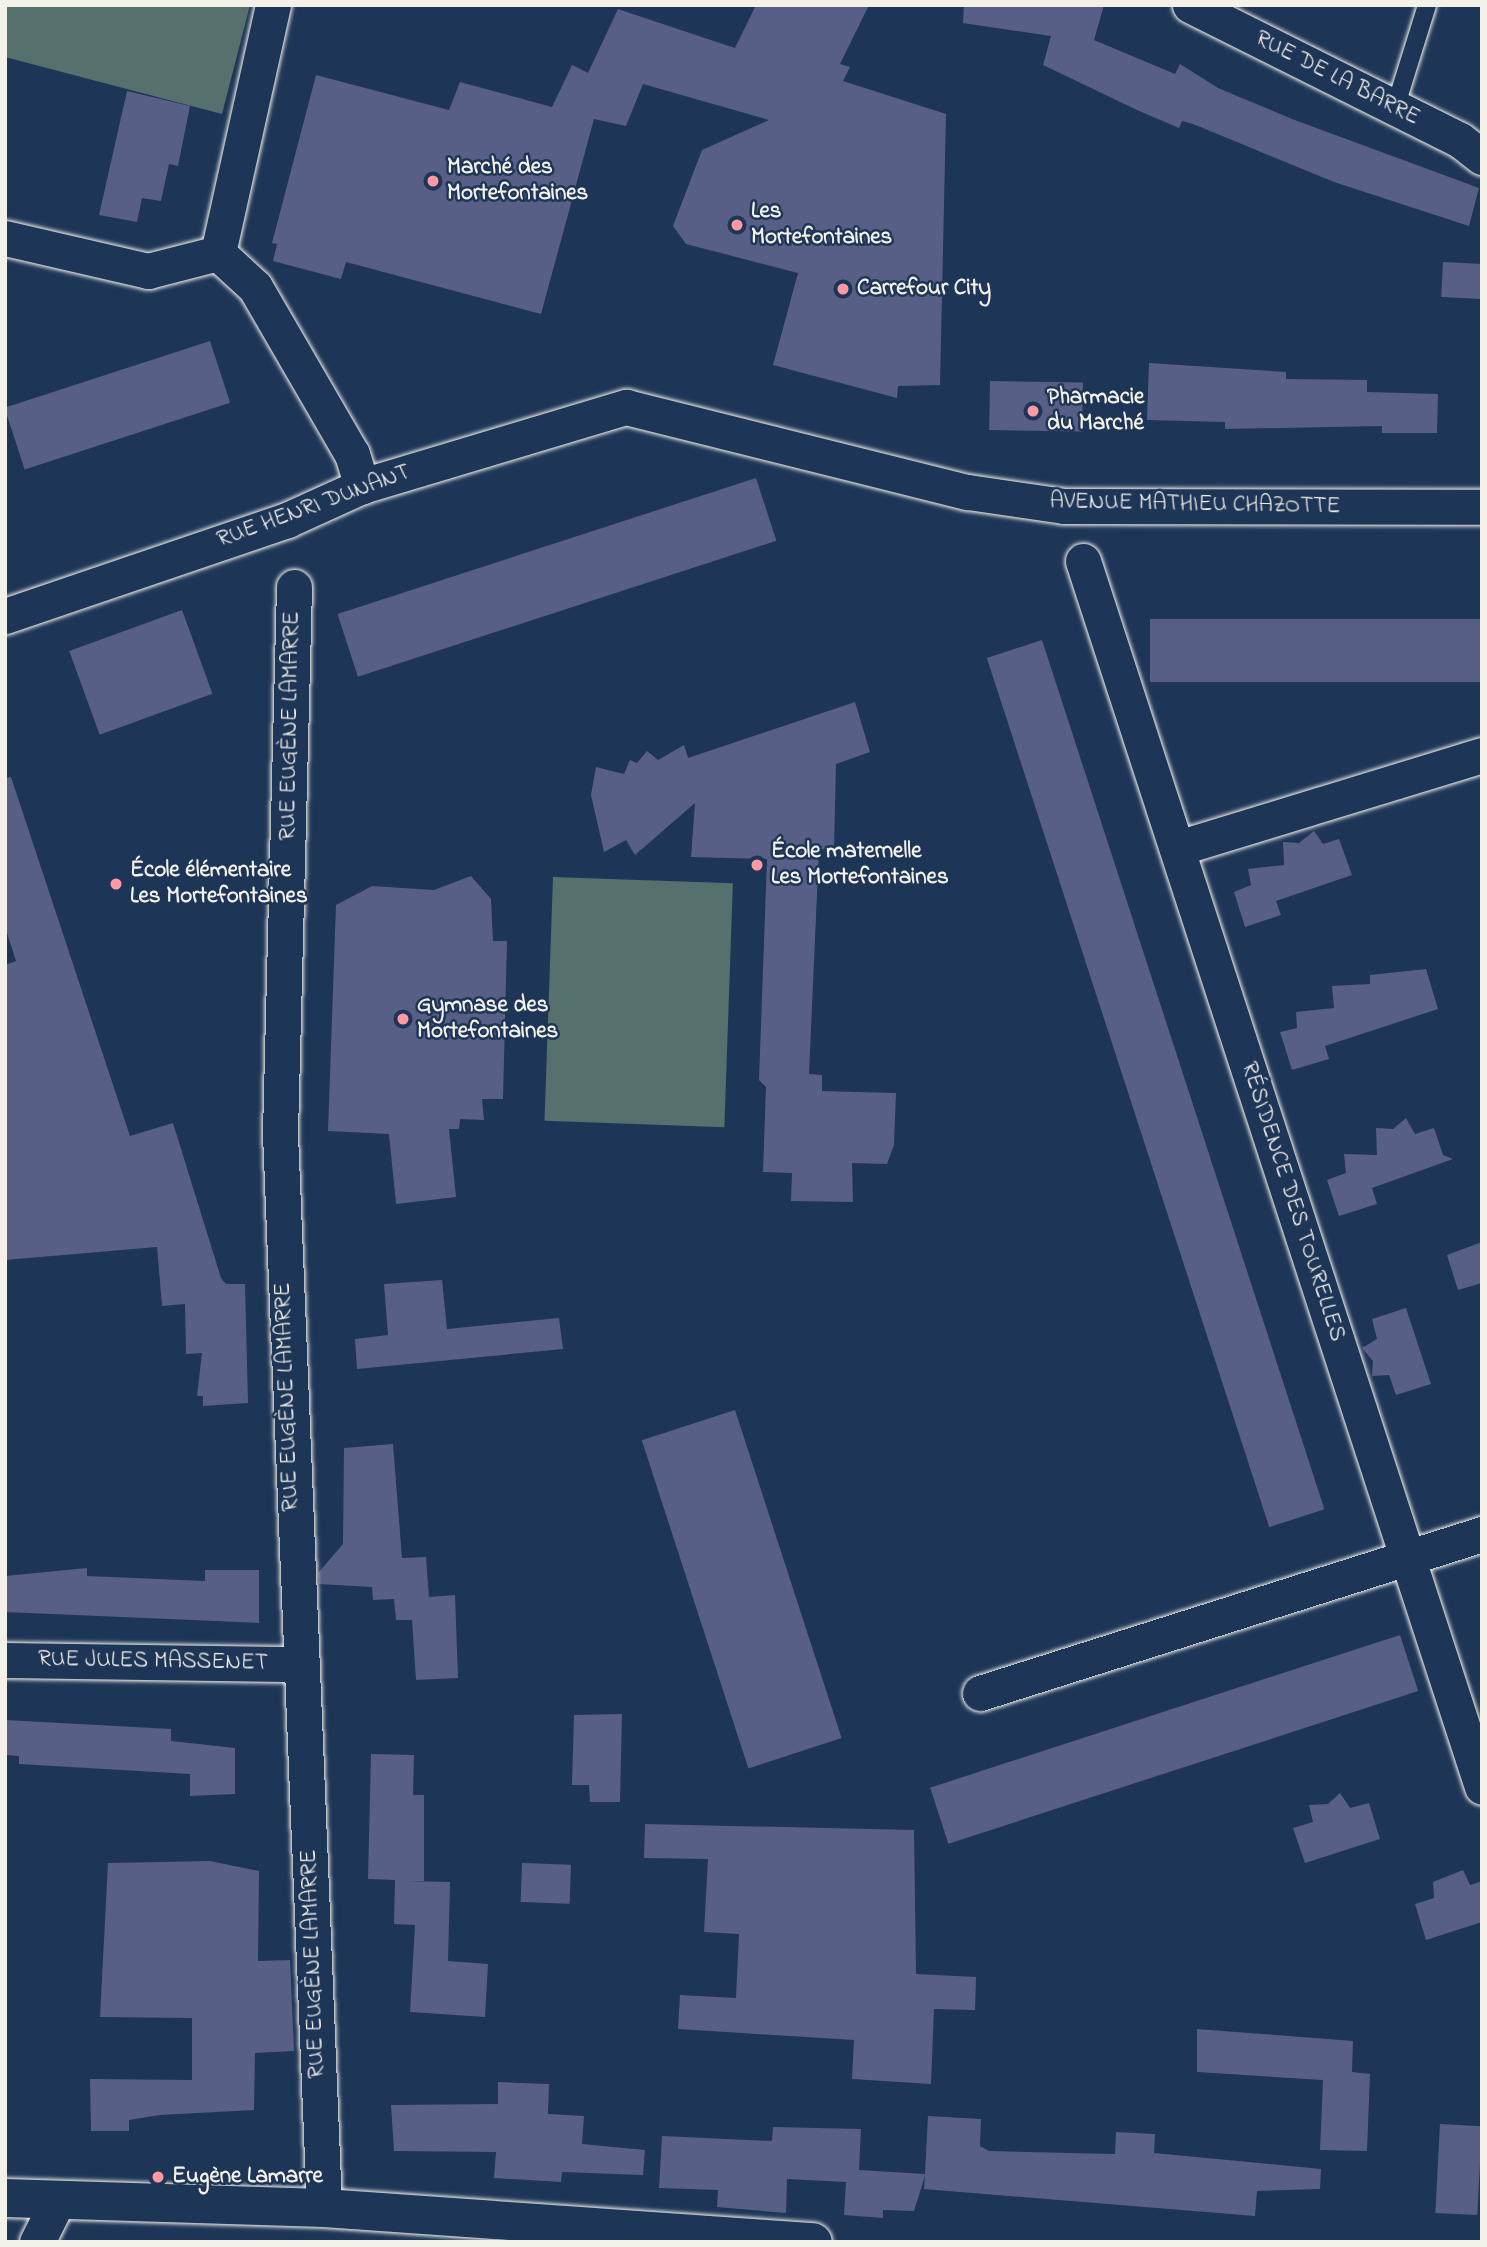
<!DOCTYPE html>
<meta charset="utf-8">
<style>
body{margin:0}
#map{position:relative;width:1487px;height:2247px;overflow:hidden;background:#1d3557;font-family:"Indie Flower",sans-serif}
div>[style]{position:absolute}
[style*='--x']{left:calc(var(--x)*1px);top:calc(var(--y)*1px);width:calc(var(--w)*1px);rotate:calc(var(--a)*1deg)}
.green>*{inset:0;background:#55706d;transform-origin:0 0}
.building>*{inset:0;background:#575f86;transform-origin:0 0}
.roads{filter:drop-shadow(0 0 2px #f4f1e8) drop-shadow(0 0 2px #f4f1e8)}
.service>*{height:18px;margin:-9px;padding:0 9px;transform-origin:9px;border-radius:9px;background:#1d3557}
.minor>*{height:35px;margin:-17.5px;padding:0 17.5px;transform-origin:17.5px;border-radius:17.5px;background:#1d3557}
.tertiary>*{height:38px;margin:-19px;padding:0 19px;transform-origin:19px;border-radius:19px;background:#1d3557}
.dots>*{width:19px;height:19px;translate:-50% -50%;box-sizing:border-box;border:4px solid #1d3557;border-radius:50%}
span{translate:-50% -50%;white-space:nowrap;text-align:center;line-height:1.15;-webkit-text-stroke:5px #1d3557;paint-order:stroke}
.street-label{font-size:23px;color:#f4f1e8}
.poi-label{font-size:23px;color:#f4f1e8;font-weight:700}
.left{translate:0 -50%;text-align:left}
.frame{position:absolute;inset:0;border:7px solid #f4f1e8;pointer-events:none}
</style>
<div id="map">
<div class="green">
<i style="clip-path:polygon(5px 5px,250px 5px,222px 114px,5px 57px)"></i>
<i style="left:553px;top:877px;width:180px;height:244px;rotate:2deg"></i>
</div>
<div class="building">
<i style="clip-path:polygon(756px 5px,869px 5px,840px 64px,850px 67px,843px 81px,946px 114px,940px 385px,898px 386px,897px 398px,773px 365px,798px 273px,686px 244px,673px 226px,702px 150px,769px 120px,643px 84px,626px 126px,594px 119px,541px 314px,346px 262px,341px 279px,273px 261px,277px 244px,272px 243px,316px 75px,449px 110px,460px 82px,552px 107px,572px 65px,588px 73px,618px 9px,735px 48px)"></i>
<i style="clip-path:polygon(964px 5px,1104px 5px,1094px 40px,1175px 74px,1180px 64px,1218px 88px,1292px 119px,1479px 188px,1469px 226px,1334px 182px,1193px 124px,1182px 121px,1179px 128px,1137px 110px,1043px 65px,1051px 36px,963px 23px)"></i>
<i style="clip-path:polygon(127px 91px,190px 106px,178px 166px,169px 164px,161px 201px,142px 198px,137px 222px,99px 215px)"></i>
<i style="left:1443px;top:262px;width:39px;height:35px;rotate:3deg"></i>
<i style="left:210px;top:341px;width:65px;height:216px;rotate:72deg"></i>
<i style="clip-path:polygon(1149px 363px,1286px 372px,1286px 379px,1367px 380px,1367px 392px,1438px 394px,1437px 433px,1382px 433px,1382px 426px,1225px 429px,1225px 422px,1147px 420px)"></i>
<i style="left:990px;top:381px;width:93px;height:49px;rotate:1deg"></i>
<i style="left:756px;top:478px;width:66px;height:440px;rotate:72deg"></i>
<i style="left:182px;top:610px;width:89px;height:120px;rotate:70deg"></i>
<i style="left:1482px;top:619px;width:63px;height:332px;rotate:90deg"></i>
<i style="left:1042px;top:640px;width:914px;height:58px;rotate:72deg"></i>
<i style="clip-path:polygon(855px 702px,870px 752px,836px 764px,834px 850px,819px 849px,809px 1074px,822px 1075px,822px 1091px,896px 1093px,894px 1145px,887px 1164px,852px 1163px,853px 1202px,791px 1201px,792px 1173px,763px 1172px,766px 1087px,759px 1080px,767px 859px,691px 857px,695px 803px,635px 855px,626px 840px,604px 852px,591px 795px,596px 767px,624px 774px,630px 760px,637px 763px,647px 751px,658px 760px,684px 745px,688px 758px)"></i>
<i style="clip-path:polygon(11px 777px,130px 1136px,173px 1123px,221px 1278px,226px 1284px,245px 1284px,248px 1403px,203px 1406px,203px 1396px,197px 1396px,202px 1353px,186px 1354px,185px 1304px,162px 1306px,157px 1247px,5px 1260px,5px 965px,16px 961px,5px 927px,5px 778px)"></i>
<i style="clip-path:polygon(1314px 831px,1323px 844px,1339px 839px,1352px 875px,1276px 901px,1281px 915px,1245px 927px,1234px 892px,1251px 885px,1248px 869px,1284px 865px,1283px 842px,1299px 843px)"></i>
<i style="clip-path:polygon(471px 876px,491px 899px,493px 941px,507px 941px,503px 1099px,482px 1099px,484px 1120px,460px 1119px,459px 1129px,449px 1129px,456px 1197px,396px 1204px,389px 1134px,328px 1131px,336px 905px,372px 886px,434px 890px)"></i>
<i style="clip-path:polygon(1426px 969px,1438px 1009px,1325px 1046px,1329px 1059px,1292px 1070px,1280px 1032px,1297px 1028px,1296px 1012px,1334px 1008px,1332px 986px,1370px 984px,1370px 975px)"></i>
<i style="clip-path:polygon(1406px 1118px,1415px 1134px,1434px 1128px,1443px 1155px,1453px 1159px,1372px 1188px,1377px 1204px,1339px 1216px,1327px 1180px,1346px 1173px,1344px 1154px,1377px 1155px,1376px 1128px,1393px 1129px)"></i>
<i style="clip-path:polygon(1482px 1242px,1482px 1283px,1458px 1290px,1447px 1255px)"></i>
<i style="clip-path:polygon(442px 1280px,447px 1329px,559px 1318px,563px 1349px,357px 1369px,355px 1339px,388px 1335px,384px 1284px)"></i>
<i style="clip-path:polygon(1406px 1308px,1431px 1384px,1396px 1395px,1389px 1375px,1372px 1376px,1373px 1361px,1362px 1348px,1377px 1339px,1372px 1319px)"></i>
<i style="left:735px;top:1410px;width:345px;height:98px;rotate:72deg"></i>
<i style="clip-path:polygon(393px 1444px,402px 1558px,426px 1557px,429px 1597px,455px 1595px,458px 1678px,416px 1680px,412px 1620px,396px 1620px,394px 1599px,373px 1600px,372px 1587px,319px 1584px,318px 1573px,343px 1544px,344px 1448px)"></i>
<i style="clip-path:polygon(87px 1568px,87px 1576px,205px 1581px,205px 1570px,259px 1570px,259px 1623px,5px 1612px,5px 1576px)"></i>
<i style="left:1400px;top:1635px;width:59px;height:494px;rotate:72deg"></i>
<i style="clip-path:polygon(622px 1714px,620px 1802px,590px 1802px,589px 1785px,572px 1785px,574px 1715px)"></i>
<i style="clip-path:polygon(5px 1720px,171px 1729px,171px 1741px,235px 1748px,235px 1794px,190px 1796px,190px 1774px,19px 1764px,19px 1756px,5px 1755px)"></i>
<i style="clip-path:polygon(371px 1754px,414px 1755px,413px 1795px,424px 1795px,424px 1881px,408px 1881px,450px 1882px,448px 1961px,488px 1964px,485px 2017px,410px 2012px,415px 1925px,394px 1924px,395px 1880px,368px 1879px)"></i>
<i style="clip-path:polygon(1340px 1793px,1350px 1808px,1369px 1803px,1380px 1839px,1305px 1863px,1293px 1828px,1313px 1822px,1309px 1805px,1328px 1804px)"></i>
<i style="clip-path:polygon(645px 1824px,914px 1830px,916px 1974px,976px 1977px,975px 2010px,934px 2009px,931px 2084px,852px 2079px,854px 2040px,678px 2029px,680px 1995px,736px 1998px,739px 1934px,704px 1932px,708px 1859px,644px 1858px)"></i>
<i style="clip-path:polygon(210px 1861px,259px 1871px,258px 1961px,290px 1960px,294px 2051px,255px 2053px,254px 2110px,160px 2115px,129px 2120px,129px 2131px,91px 2131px,90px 2079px,192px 2080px,192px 2018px,100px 2017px,108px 1863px)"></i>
<i style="left:522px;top:1863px;width:49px;height:39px;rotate:2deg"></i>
<i style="clip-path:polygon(1463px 1870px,1470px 1885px,1482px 1881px,1482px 1922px,1426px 1940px,1415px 1904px,1434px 1898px,1433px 1882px)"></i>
<i style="clip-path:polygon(1197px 2029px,1353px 2041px,1352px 2072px,1370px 2074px,1367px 2151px,1320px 2150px,1323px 2080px,1197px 2072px)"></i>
<i style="clip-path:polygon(498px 2082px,549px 2084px,548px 2114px,584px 2116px,582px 2144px,645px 2150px,643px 2175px,562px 2172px,561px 2182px,494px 2178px,496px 2152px,394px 2151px,391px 2105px,498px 2104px)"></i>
<i style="clip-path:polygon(928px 2116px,981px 2119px,980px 2146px,989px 2151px,1115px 2154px,1116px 2132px,1155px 2134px,1154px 2153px,1321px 2169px,1320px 2189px,1257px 2191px,1255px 2216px,924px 2189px,925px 2176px,914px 2211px,883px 2210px,883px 2218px,844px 2215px,846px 2182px,787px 2179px,786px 2213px,717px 2207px,718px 2190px,659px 2188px,662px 2136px,772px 2141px,773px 2127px,861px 2129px,859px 2170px,925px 2174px)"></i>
<i style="left:1440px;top:2124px;width:42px;height:89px;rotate:3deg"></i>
</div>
<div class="roads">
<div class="service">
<i style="--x:1395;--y:108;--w:108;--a:-72.7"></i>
</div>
<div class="minor">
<i style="--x:1190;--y:5;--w:302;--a:26.6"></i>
<i style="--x:1460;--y:140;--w:28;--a:38"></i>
<i style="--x:5;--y:238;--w:147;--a:13"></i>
<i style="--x:148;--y:271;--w:72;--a:-14.4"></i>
<i style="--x:218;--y:253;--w:50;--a:42.6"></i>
<i style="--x:255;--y:287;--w:193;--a:59.9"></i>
<i style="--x:352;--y:454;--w:34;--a:73"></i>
<i style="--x:218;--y:253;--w:254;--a:-77.5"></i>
<i style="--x:1083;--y:561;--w:1289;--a:71.97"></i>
<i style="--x:294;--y:587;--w:547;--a:91.47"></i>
<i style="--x:280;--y:1134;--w:1075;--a:87.65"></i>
<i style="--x:5;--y:616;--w:298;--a:-18.8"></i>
<i style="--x:287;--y:520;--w:82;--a:-24.4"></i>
<i style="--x:362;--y:486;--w:276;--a:-16.7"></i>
<i style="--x:626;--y:407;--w:352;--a:14"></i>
<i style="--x:968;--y:492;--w:97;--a:8.3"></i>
<i style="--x:1064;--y:506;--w:418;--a:0.1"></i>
<i style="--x:1178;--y:848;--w:318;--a:-17"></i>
<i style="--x:5;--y:1660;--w:296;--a:0.8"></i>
<i style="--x:980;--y:1693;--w:527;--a:-17.57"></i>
<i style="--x:37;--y:2242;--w:47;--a:-63.4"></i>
</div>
<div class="tertiary">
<i style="--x:5;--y:2198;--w:319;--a:1.8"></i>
<i style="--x:324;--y:2208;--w:490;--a:4"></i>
</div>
</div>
<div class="dots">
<i style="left:433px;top:181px;background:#ff9aa2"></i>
<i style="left:737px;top:225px;background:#ff9aa2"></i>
<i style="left:843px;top:289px;background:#ff9aa2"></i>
<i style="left:1033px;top:411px;background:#ff9aa2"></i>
<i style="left:757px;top:865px;background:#ff9aa2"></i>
<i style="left:116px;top:884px;background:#ff9aa2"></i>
<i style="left:403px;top:1019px;background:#ff9aa2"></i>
<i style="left:158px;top:2177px;background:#ff9aa2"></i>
</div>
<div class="street-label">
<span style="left:1337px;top:79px;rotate:27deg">RUE DE LA BARRE</span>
<span style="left:1195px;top:505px;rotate:1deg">AVENUE MATHIEU CHAZOTTE</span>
<span style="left:314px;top:507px;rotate:-20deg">RUE HENRI DUNANT</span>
<span style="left:291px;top:726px;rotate:-89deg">RUE EUGÈNE LAMARRE</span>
<span style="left:1292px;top:1202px;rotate:72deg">RÉSIDENCE DES TOURELLES</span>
<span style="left:288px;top:1397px;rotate:-92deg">RUE EUGÈNE LAMARRE</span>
<span style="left:153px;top:1662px;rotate:1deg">RUE JULES MASSENET</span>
<span style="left:314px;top:1964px;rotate:-92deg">RUE EUGÈNE LAMARRE</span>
</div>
<div class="poi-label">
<span class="left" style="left:447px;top:181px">Marché des<br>Mortefontaines</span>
<span class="left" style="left:751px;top:225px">Les<br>Mortefontaines</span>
<span class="left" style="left:857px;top:289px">Carrefour City</span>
<span class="left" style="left:1047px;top:411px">Pharmacie<br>du Marché</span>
<span class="left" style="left:771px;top:865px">École maternelle<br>Les Mortefontaines</span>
<span class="left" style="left:130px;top:884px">École élémentaire<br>Les Mortefontaines</span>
<span class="left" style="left:417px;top:1019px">Gymnase des<br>Mortefontaines</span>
<span class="left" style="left:172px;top:2177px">Eugène Lamarre</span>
</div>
<div class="frame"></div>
</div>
